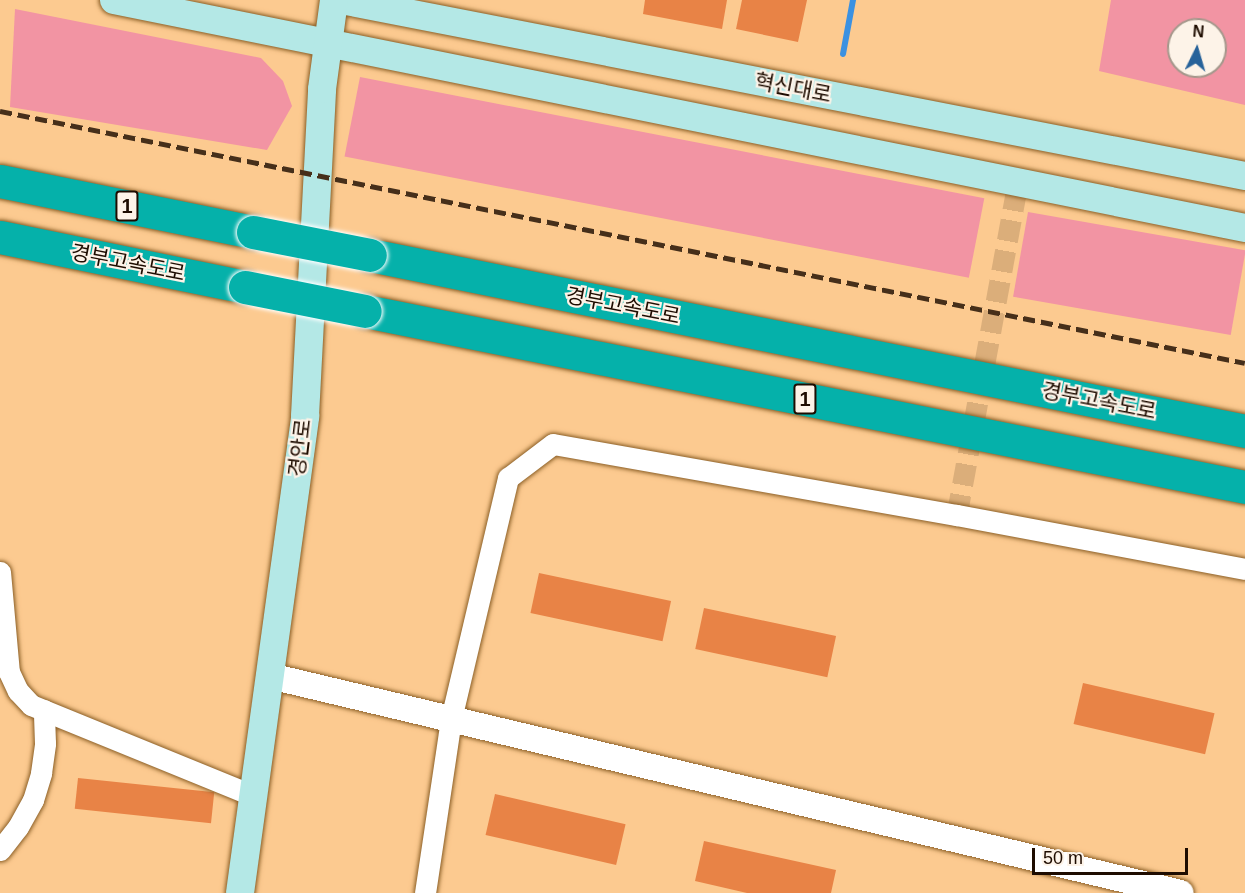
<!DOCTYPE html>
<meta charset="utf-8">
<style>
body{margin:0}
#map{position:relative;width:1245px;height:893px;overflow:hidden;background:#fcca90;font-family:Helvetica,"Noto Sans KR",sans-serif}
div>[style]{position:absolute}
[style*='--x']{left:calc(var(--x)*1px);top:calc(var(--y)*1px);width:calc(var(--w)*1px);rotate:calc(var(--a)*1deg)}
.green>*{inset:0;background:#f294a3;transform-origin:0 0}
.stream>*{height:6px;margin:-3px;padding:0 3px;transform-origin:3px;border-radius:3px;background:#3b91e1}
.building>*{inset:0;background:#e88346;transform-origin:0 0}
.minor-tunnel>*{height:21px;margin-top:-10.5px;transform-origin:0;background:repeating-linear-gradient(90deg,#dbae7a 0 21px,transparent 0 31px)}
.roads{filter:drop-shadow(0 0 2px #8b5f26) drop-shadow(0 0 2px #8b5f26)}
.minor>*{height:21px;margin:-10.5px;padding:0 10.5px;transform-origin:10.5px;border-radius:10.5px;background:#fff}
.tertiary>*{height:26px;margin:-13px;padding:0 13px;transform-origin:13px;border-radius:13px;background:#fff}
.secondary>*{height:28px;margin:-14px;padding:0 14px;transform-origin:14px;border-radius:14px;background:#b4e8e6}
.motorway>*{height:33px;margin:-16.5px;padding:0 16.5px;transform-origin:16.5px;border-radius:16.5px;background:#05b1aa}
.rail>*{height:4.5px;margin-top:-2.25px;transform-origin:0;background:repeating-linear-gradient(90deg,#462f1a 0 12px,transparent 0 18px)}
.bridges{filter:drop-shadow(0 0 2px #fff) drop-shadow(0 0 2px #fff)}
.motorway-bridge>*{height:33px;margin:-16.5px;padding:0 16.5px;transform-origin:16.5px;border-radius:16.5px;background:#05b1aa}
span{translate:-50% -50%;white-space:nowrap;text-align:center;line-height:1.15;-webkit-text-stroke:4.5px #fdf3e8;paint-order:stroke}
.shield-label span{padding:2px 4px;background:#fdf3e8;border:2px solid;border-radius:4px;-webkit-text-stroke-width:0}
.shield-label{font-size:20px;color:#1e0c00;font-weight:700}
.street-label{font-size:21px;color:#1e0c00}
.north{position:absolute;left:1167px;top:18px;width:60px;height:60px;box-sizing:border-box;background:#fdf3e8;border:2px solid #a4978b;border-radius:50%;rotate:5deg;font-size:16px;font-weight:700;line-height:24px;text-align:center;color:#1e0c00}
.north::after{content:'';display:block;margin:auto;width:21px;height:27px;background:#27629a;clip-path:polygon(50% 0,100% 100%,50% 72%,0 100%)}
.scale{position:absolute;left:1032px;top:848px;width:156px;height:27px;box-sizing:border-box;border:3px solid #1e0c00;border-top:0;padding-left:8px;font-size:18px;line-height:21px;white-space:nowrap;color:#1e0c00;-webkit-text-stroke:4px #fdf3e8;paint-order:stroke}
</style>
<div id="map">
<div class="green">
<i style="clip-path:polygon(evenodd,1111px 0,1245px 0,1245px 105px,1099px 71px,1111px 0,1179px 30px,1215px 30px,1215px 66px,1179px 66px,1179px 30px)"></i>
<i style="clip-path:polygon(15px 9px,261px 58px,283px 81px,292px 106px,267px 150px,10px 107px)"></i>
<i style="left:360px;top:77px;width:636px;height:81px;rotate:11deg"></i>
<i style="left:1028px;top:212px;width:221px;height:86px;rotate:10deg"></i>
</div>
<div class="stream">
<i style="--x:843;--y:54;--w:55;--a:-79.5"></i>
</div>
<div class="building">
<i style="clip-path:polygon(645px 0,727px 0,722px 29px,643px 14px)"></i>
<i style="clip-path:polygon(742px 0,807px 0,798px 42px,736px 29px)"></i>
<i style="left:539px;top:573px;width:135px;height:41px;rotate:12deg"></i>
<i style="left:704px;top:608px;width:135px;height:42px;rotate:12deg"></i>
<i style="left:1083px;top:683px;width:135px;height:42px;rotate:13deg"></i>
<i style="left:78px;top:778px;width:137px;height:31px;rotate:6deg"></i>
<i style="left:495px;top:794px;width:134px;height:42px;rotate:13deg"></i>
<i style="clip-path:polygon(704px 841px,836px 870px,831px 893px,747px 893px,695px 881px)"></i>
</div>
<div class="minor-tunnel">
<i style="--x:957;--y:515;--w:338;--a:-79.6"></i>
</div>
<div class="roads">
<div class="minor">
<i style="--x:0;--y:572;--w:100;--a:84.9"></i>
<i style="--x:9;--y:672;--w:21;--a:65"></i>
<i style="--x:18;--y:691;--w:19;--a:47"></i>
<i style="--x:31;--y:705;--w:241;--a:22.2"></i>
<i style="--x:0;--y:850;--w:29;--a:-52"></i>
<i style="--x:18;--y:827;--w:31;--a:-61"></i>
<i style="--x:33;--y:800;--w:28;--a:-73"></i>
<i style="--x:41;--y:773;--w:30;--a:-82"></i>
<i style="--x:45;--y:743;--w:33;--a:-92"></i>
<i style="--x:425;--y:893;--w:176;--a:-81.5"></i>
<i style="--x:451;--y:719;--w:248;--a:-76.7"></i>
<i style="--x:508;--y:478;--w:56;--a:-37.1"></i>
<i style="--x:553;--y:444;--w:410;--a:10"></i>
<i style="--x:957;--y:515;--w:293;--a:10.6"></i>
</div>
<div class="tertiary">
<i style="--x:270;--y:676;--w:936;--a:13.4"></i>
</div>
<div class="secondary">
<i style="--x:114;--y:0;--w:1154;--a:11.4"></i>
<i style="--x:341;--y:0;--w:921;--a:11.02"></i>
<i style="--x:240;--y:893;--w:481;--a:-82.2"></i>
<i style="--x:305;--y:416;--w:327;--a:-87"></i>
<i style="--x:322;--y:89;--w:90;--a:-82.3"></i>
</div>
<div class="motorway">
<i style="--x:0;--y:181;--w:258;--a:11.4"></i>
<i style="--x:0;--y:237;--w:250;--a:11.5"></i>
<i style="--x:370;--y:255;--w:893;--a:11.37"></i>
<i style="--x:365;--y:311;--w:897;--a:11.31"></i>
</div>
</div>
<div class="rail">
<i style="--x:0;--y:111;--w:1270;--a:11.44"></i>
</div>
<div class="bridges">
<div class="motorway-bridge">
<i style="--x:253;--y:232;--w:119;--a:11.1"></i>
<i style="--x:245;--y:287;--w:122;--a:11.3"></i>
</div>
</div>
<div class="shield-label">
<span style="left:127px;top:206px">1</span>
<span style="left:805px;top:399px">1</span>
</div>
<div class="street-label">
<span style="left:793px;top:88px;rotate:11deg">혁신대로</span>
<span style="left:128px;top:263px;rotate:11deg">경부고속도로</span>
<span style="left:623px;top:306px;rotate:11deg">경부고속도로</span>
<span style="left:1099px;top:401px;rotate:11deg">경부고속도로</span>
<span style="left:300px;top:448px;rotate:-83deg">경안로</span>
</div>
<div class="north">N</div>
<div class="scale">50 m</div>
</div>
